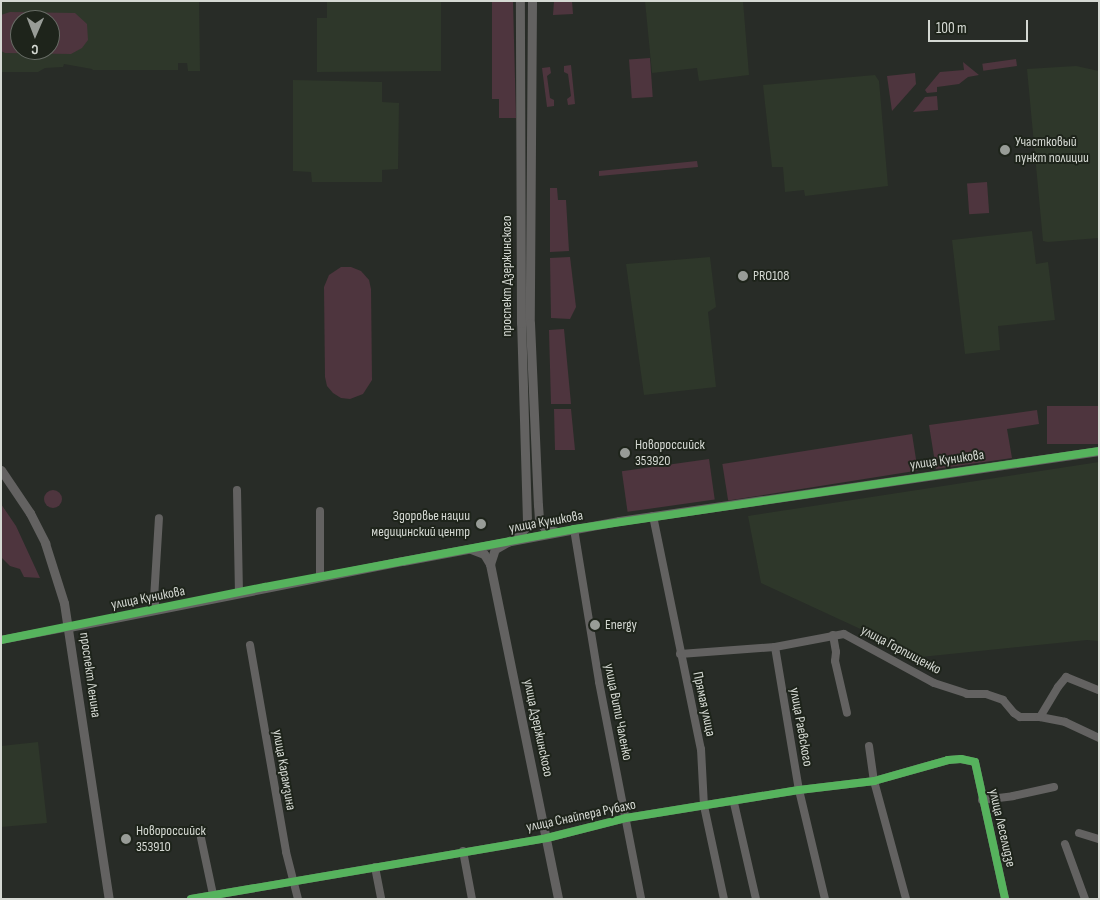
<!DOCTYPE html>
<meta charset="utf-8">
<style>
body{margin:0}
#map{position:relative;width:1100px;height:900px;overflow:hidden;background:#282c27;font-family:"Sofia Sans Condensed",sans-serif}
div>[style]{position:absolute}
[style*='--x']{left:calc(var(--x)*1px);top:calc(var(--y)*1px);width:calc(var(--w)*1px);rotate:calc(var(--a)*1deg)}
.built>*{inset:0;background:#2e372a}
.green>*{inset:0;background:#4e353e;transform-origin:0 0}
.round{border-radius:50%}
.minor>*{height:8px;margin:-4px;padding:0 4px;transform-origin:4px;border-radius:4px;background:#636261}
.tertiary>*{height:9px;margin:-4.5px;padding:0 4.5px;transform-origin:4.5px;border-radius:4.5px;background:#636261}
.cycleway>*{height:8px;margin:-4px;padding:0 4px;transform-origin:4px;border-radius:4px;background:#56b35d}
.dots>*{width:14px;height:14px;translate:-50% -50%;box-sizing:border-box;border:2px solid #1e241b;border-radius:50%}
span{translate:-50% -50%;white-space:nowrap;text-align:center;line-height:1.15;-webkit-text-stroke:4px #1e241b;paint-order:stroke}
.poi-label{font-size:14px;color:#d5d9d3}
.left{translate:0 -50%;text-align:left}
.right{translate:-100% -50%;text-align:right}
.street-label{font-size:14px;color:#d5d9d3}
.frame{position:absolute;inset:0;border:2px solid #d5d9d3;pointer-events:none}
.north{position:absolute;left:10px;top:10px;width:50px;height:50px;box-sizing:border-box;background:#1e241b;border:1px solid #676c65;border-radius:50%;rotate:181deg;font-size:14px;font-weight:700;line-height:20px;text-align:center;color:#d5d9d3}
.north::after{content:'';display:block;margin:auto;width:18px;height:22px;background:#989c97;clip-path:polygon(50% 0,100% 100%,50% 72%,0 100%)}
.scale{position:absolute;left:928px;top:20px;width:100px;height:22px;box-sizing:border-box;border:2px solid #d5d9d3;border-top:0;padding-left:6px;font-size:15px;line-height:18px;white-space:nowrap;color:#d5d9d3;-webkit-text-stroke:4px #1e241b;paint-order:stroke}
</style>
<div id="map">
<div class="built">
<i style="clip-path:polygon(evenodd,1px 1px,199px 1px,200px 71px,188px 71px,187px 63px,178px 63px,178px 70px,93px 70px,92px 69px,64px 64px,63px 67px,45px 68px,38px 72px,1px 72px,1px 1px,20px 20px,50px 20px,50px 50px,20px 50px,20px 20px)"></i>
<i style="clip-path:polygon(327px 1px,441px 1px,441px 71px,317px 72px,317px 18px,327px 18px)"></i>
<i style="clip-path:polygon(645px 1px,743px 1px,749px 75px,699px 81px,697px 68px,652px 73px)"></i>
<i style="clip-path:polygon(1076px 66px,1099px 71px,1099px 238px,1048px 242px,1043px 241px,1027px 69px)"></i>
<i style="clip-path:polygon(875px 75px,879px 81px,888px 186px,805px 196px,804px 190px,785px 192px,783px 167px,772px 167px,763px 85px)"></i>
<i style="clip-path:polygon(293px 80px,382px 82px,382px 102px,399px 103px,398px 169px,382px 170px,382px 182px,312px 182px,311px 172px,293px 171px)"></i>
<i style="clip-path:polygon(1032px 231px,1036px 264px,1048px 262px,1055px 320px,998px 326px,1000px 350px,965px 354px,952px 240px)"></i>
<i style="clip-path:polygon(710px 257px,716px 307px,708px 312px,716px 387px,644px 395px,626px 264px)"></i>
<i style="clip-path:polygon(1099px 462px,1099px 641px,1087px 640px,921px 657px,761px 583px,748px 516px)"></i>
<i style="clip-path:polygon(38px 742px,47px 823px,1px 827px,1px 746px)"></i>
</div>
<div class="green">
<i style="clip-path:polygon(492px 1px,513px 1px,516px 118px,499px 118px,499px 99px,492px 99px)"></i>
<i style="clip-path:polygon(554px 1px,572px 1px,573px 14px,553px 15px)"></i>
<i style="clip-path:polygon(evenodd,10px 12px,75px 13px,87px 24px,88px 40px,82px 48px,71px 54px,5px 53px,1px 51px,1px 15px,10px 12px,20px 20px,50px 20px,50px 50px,20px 50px,20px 20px)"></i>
<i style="left:650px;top:58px;width:39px;height:21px;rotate:86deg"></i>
<i style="left:1016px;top:59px;width:7px;height:34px;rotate:82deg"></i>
<i style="clip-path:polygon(963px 62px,979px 75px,968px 77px,959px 84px,937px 87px,937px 92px,927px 93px,925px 90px,940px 72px,964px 70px)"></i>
<i style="clip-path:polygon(571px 65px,575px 104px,568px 105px,567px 99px,571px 96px,568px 74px,564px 72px,564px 66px)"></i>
<i style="clip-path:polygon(550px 67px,551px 73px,547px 76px,550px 98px,554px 100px,554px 106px,547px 107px,542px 68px)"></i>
<i style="clip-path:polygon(915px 73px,916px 84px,892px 111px,887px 76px)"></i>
<i style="clip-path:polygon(937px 96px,938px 110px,913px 112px,925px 97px)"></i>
<i style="clip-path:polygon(697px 161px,698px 167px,599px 176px,599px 171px)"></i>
<i style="left:987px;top:182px;width:31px;height:20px;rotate:86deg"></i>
<i style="clip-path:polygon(550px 188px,557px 188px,558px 200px,566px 200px,569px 251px,550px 252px)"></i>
<i style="clip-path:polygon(570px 257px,576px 307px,570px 319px,551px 318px,550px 258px)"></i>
<i style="clip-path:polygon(341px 267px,351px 267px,361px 271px,369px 280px,371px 289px,372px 380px,363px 394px,350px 399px,341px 398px,333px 393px,327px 386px,325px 377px,324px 287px,329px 275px)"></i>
<i style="clip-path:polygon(564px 329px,571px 404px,551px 404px,549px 330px)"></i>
<i style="left:1099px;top:406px;width:38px;height:52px;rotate:90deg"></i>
<i style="clip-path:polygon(571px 409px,575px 450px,555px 450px,554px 409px)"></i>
<i style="clip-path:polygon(1037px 410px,1039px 424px,1007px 429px,1012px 458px,936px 469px,929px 425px)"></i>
<i style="left:912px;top:434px;width:37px;height:192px;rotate:81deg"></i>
<i style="left:709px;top:459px;width:41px;height:88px;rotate:82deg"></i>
<i class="round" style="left:44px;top:490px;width:18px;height:18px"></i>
<i style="clip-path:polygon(1px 504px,16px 526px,40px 578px,24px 577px,20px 569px,10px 566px,1px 557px)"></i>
</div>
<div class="minor">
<i style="--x:237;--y:490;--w:102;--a:88.9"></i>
<i style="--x:320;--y:511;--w:66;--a:90"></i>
<i style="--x:653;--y:516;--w:238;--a:78.4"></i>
<i style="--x:701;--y:749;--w:57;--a:87"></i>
<i style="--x:704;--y:806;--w:95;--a:77.9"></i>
<i style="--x:574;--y:529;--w:155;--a:80.7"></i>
<i style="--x:599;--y:682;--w:221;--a:79"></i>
<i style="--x:156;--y:609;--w:10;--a:-101"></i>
<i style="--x:154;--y:599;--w:81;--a:-86.5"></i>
<i style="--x:833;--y:635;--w:17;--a:80"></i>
<i style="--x:836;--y:652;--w:9;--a:96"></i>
<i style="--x:835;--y:661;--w:53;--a:77"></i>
<i style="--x:1;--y:640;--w:69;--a:-10.8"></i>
<i style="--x:250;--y:645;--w:210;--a:80.1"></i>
<i style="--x:286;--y:852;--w:49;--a:75.7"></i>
<i style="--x:775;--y:647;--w:145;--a:80.5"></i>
<i style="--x:799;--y:790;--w:112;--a:76.6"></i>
<i style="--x:680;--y:654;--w:95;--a:-4.2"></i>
<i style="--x:775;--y:647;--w:70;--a:-10.7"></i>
<i style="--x:844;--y:634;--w:102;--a:28.6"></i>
<i style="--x:934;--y:683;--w:35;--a:18"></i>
<i style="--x:967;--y:694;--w:19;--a:0"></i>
<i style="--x:986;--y:694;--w:18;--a:19"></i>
<i style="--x:1003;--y:700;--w:17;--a:50"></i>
<i style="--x:1014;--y:713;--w:7;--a:34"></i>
<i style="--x:1020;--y:717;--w:20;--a:0"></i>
<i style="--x:1040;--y:717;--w:25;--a:11"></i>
<i style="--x:1065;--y:722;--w:38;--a:25"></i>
<i style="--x:1040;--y:717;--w:35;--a:-59"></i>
<i style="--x:1058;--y:687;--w:13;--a:-51"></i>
<i style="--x:1066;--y:677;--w:35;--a:22"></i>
<i style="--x:869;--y:746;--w:35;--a:82"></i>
<i style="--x:874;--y:781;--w:122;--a:74.8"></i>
<i style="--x:982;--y:800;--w:31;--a:-7"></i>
<i style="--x:1013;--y:796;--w:42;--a:-12.4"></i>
<i style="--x:734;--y:803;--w:98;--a:77.1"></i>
<i style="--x:1079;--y:833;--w:21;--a:17"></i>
<i style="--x:201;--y:838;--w:62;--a:78"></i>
<i style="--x:1065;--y:844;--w:59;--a:70"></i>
<i style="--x:463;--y:851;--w:49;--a:79.4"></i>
<i style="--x:375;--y:867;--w:33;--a:79"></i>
<i style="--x:191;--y:899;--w:361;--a:-9.7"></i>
<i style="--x:547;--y:838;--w:81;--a:-14.2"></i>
<i style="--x:626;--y:818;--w:175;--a:-9.2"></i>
<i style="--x:799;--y:790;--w:76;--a:-6.8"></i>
<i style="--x:874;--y:781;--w:77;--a:-15.8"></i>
<i style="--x:948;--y:760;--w:13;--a:-4"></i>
<i style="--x:961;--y:759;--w:14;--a:12"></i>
<i style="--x:975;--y:762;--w:140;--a:77.6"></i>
</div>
<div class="tertiary">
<i style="--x:532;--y:1;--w:322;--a:90.4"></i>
<i style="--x:530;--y:323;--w:182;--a:87.5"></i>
<i style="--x:538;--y:505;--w:15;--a:86"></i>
<i style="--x:539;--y:520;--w:6;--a:59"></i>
<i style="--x:542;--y:525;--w:4;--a:45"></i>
<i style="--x:545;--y:528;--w:13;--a:18"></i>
<i style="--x:1;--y:470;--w:52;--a:56"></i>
<i style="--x:30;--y:513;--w:34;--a:63"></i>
<i style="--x:45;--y:543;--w:63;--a:72.4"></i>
<i style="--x:64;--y:603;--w:299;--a:81.4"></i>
<i style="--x:471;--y:549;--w:14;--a:21"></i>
<i style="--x:484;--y:554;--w:12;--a:59"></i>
<i style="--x:490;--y:564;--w:342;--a:78.5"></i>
<i style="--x:490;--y:564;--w:16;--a:-72"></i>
<i style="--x:495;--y:549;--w:25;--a:-29"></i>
<i style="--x:517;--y:537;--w:13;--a:-48"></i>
<i style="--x:526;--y:527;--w:6;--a:-81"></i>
<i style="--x:527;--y:521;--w:198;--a:-91.7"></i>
<i style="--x:521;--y:323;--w:322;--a:-90.2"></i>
<i style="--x:69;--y:627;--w:340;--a:-11.2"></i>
<i style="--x:403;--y:561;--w:220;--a:-10.5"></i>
<i style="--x:619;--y:521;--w:485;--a:-8.3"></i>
</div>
<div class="cycleway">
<i style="--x:1;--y:640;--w:269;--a:-11.4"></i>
<i style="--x:265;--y:587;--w:314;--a:-10.6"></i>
<i style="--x:574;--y:529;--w:531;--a:-8.45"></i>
<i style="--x:191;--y:899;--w:361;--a:-9.7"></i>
<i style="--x:547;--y:838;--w:81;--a:-14.2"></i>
<i style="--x:626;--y:818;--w:175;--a:-9.2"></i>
<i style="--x:799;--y:790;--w:76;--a:-6.8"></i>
<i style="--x:874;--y:781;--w:77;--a:-15.8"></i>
<i style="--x:948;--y:760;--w:13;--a:-4"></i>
<i style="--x:961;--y:759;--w:14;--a:12"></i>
<i style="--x:975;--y:762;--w:140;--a:77.6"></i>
</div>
<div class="dots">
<i style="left:1005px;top:150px;background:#989c97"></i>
<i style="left:743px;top:276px;background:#989c97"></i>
<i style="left:625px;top:453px;background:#989c97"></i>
<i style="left:481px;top:524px;background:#989c97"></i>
<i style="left:595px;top:625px;background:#989c97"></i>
<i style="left:126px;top:839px;background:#989c97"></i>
</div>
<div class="poi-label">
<span class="left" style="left:1015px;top:150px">Участковый<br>пункт полиции</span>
<span class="left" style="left:753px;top:276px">PRO108</span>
<span class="left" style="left:635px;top:453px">Новороссийск<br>353920</span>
<span class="right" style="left:470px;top:524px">Здоровье нации<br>медицинский центр</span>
<span class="left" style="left:605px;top:625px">Energy</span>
<span class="left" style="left:136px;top:839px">Новороссийск<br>353910</span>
</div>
<div class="street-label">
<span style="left:507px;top:276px;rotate:-90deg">проспект Дзержинского</span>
<span style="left:947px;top:460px;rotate:-8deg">улица Куникова</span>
<span style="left:546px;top:522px;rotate:-10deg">улица Куникова</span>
<span style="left:148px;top:598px;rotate:-11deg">улица Куникова</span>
<span style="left:901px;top:650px;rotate:28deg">улица Горпищенко</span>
<span style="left:90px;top:675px;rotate:82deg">проспект Ленина</span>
<span style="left:704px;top:704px;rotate:78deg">Прямая улица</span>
<span style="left:618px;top:712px;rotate:79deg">улица Вити Чаленко</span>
<span style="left:801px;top:727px;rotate:80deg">улица Раевского</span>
<span style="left:538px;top:728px;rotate:78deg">улица Дзержинского</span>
<span style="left:284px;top:770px;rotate:80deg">улица Карамзина</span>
<span style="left:581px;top:816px;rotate:-12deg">улица Снайпера Рубахо</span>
<span style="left:1002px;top:828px;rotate:77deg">улица Леселидзе</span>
</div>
<div class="frame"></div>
<div class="north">С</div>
<div class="scale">100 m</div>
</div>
